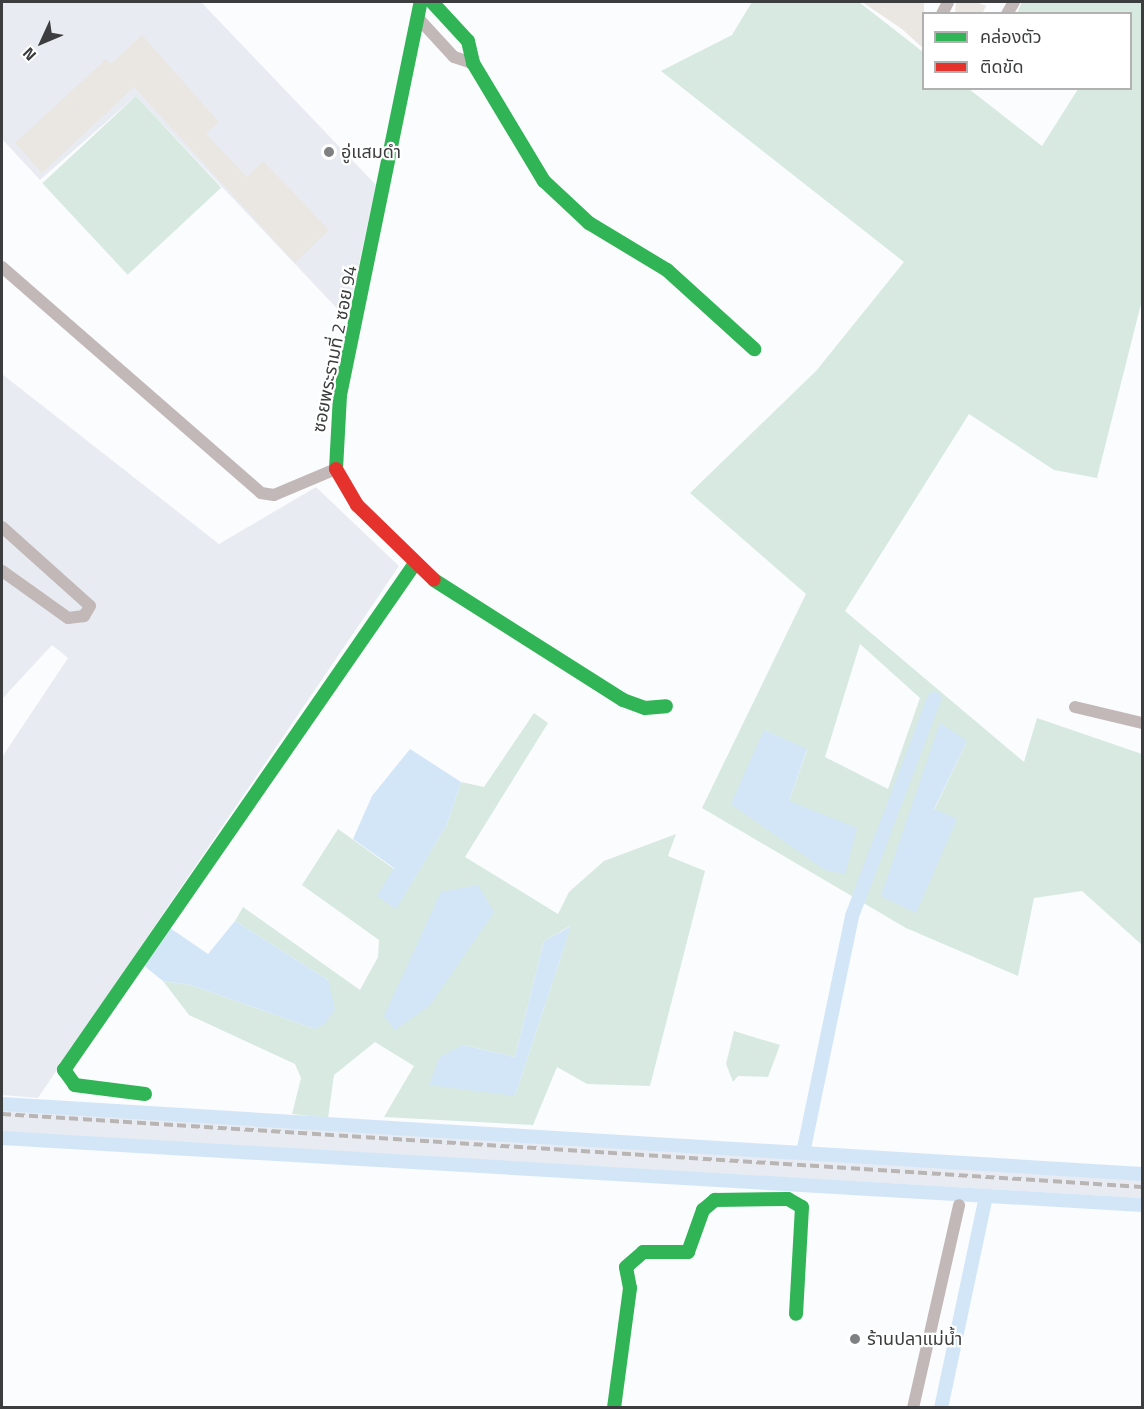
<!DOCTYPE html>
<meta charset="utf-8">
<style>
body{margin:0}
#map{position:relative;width:1144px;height:1409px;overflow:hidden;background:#fbfcfe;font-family:"Titillium Web","Noto Sans Thai",sans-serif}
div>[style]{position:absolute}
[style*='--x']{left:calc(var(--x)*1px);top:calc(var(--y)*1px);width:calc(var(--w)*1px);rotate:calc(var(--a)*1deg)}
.built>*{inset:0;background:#e8ecf2}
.green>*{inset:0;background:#d7e9e0;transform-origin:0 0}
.water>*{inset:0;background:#d3e6f8}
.canal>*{height:14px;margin:-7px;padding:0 7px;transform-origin:7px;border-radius:7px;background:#d3e6f8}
.building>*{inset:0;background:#eae6e2}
.street>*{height:12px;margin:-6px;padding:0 6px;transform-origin:6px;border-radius:6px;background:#c2b8b8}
.fast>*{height:14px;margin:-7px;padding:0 7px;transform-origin:7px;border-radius:7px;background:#30b455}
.jam>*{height:14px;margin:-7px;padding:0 7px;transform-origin:7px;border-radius:7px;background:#e5322d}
.rail>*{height:4px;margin-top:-2px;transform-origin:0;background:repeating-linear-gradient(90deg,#bab5b5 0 9px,transparent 0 13.5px)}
.dots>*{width:16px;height:16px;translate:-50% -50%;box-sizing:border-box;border:3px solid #fff;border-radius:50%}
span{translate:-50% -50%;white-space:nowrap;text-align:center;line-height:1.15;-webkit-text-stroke:4.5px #fff;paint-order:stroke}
.poi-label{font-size:18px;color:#3c3d3e}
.left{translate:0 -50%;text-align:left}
.street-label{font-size:18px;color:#3c3d3e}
.frame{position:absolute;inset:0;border:3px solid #3c3d3e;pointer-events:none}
.legend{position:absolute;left:922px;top:12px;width:210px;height:78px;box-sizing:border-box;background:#fff;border:2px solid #b1b1b2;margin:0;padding:8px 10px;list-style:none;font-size:18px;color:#3c3d3e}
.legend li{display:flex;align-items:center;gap:12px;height:30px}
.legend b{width:30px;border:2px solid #b1b1b2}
.north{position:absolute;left:12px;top:12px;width:60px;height:60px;-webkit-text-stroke:4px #fff;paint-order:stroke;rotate:226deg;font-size:16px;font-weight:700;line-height:24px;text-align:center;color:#3c3d3e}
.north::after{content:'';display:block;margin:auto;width:21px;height:27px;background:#3c3d3e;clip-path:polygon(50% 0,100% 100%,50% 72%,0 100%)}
</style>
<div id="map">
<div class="built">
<i style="clip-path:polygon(2px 2px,201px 2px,376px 185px,347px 319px,136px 96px,40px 180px,2px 139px)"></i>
<i style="clip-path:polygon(2px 374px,219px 544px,316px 487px,399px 566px,38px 1098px,2px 1095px,2px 757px,68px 658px,52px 645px,2px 699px)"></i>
<i style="clip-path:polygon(2px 1109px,1142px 1179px,1142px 1198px,2px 1132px)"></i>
</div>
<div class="green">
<i style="clip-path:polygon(evenodd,752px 2px,859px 2px,923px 52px,924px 88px,969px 89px,1042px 146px,1078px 89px,1130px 88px,1130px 14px,1017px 13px,1022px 2px,1142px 2px,1142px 300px,1097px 478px,1054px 470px,969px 414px,845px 611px,1024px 762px,1037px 718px,1142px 754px,1142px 945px,1082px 891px,1034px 898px,1018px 976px,906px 928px,702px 808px,806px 594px,690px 493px,816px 371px,904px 262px,661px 71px,732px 35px,752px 2px,860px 644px,920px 698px,888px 789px,825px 757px,860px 644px,752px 2px,764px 730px,807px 750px,789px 801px,764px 730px,752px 2px,967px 741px,934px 810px,956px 819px,881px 895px,967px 741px)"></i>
<i style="left:136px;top:96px;width:125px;height:128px;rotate:47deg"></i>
<i style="clip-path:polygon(evenodd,534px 713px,548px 723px,465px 857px,558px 914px,569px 892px,604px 861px,676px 834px,668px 856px,705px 871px,650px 1086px,587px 1084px,557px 1067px,533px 1125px,384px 1117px,414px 1066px,375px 1042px,334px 1075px,328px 1118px,292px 1114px,301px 1078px,295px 1064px,189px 1015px,163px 981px,191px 985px,315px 1029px,328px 980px,235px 921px,243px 907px,360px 990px,378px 957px,379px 940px,302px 885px,338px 829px,394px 869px,396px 908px,447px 824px,461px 782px,484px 787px,534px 713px,570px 926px,563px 950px,515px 1096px,463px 1045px,515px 1057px,544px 941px,570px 926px)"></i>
<i style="clip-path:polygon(734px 1031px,780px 1045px,768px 1077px,738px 1076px,733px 1082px,726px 1064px)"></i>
</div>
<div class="water">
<i style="clip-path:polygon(940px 723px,967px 741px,934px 809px,957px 819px,916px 913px,881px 896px)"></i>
<i style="clip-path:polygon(764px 730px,807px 749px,789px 801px,857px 828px,845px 874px,825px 870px,731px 804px)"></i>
<i style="clip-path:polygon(410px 749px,461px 782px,447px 824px,396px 909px,377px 896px,394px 868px,353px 839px,372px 796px)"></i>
<i style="clip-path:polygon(478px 885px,494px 912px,430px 1005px,395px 1030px,384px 1016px,441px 892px)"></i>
<i style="clip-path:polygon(235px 921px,328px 980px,335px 1009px,325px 1023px,315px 1029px,191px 985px,163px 981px,143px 965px,170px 928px,208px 954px)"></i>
<i style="clip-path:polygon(571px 926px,515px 1096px,429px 1085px,440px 1057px,463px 1045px,515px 1057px,544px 941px)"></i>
</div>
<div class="canal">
<i style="--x:2;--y:1104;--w:1142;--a:3.51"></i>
<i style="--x:2;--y:1138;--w:1142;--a:3.36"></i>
<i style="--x:803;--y:1153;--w:242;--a:-78.3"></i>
<i style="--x:852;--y:916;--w:232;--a:-69.3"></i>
<i style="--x:941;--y:1408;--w:217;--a:-78"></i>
</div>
<div class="building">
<i style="clip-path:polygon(862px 2px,924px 2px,924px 49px,902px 29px)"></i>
<i style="clip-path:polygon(956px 2px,977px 2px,986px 6px,982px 14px,955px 14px)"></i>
<i style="clip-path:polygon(142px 35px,219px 122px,206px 134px,247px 177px,263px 161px,329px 230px,295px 263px,134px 87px,42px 173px,15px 143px,106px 59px,111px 64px)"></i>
</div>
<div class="street">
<i style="--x:942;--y:14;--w:13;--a:-63"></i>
<i style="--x:1007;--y:14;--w:14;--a:-60"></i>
<i style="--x:418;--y:18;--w:53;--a:47.3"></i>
<i style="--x:454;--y:57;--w:20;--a:18"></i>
<i style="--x:2;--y:267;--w:344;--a:41.1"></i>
<i style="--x:261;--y:493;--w:13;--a:9"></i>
<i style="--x:274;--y:495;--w:67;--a:-22.8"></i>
<i style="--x:2;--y:527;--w:118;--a:41.9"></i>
<i style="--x:90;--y:606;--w:12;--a:121"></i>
<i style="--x:84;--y:616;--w:16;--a:173"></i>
<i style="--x:68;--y:618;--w:81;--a:-144.5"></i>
<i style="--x:1075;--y:707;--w:69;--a:13.4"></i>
<i style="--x:913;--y:1408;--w:208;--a:-77.2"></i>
</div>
<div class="fast">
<i style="--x:432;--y:2;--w:53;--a:47.3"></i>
<i style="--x:468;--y:41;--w:23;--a:77"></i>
<i style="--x:473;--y:63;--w:138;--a:59"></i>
<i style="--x:544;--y:181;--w:62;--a:43"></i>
<i style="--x:589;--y:223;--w:91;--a:31.1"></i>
<i style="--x:667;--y:270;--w:118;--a:42.2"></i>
<i style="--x:336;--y:469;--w:74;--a:-86.9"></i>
<i style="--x:340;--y:395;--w:401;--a:-78.4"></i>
<i style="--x:434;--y:580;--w:224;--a:32.4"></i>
<i style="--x:623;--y:700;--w:23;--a:20"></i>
<i style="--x:645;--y:708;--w:21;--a:-5"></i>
<i style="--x:145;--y:1094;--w:71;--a:-172.7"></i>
<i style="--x:75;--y:1085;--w:19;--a:-126"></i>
<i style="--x:64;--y:1070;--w:614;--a:-55.28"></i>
<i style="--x:614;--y:1408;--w:121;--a:-82.4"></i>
<i style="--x:630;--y:1288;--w:21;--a:-101"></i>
<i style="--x:626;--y:1267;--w:23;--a:-41"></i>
<i style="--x:643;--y:1252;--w:45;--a:0"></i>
<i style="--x:688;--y:1252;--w:45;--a:-70.3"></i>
<i style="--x:703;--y:1210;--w:16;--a:-40"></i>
<i style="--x:715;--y:1200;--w:73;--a:-0.8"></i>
<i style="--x:788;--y:1199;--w:16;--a:30"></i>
<i style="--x:802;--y:1207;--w:107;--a:93.2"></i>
</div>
<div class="jam">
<i style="--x:336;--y:469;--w:42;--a:59.7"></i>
<i style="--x:357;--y:505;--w:107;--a:44.2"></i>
</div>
<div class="rail">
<i style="--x:2;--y:1114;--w:1142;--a:3.66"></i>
</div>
<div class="dots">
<i style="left:329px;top:152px;background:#7f8081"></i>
<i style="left:855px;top:1339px;background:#7f8081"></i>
</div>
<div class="poi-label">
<span class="left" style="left:341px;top:152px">อู่แสมดำ</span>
<span class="left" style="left:867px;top:1339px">ร้านปลาแม่น้ำ</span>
</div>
<div class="street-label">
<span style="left:335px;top:349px;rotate:-79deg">ซอยพระรามที่ 2 ซอย 94</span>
</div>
<div class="frame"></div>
<ul class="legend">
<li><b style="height:8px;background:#30b455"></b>คล่องตัว</li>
<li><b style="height:8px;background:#e5322d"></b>ติดขัด</li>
</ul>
<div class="north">N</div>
</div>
